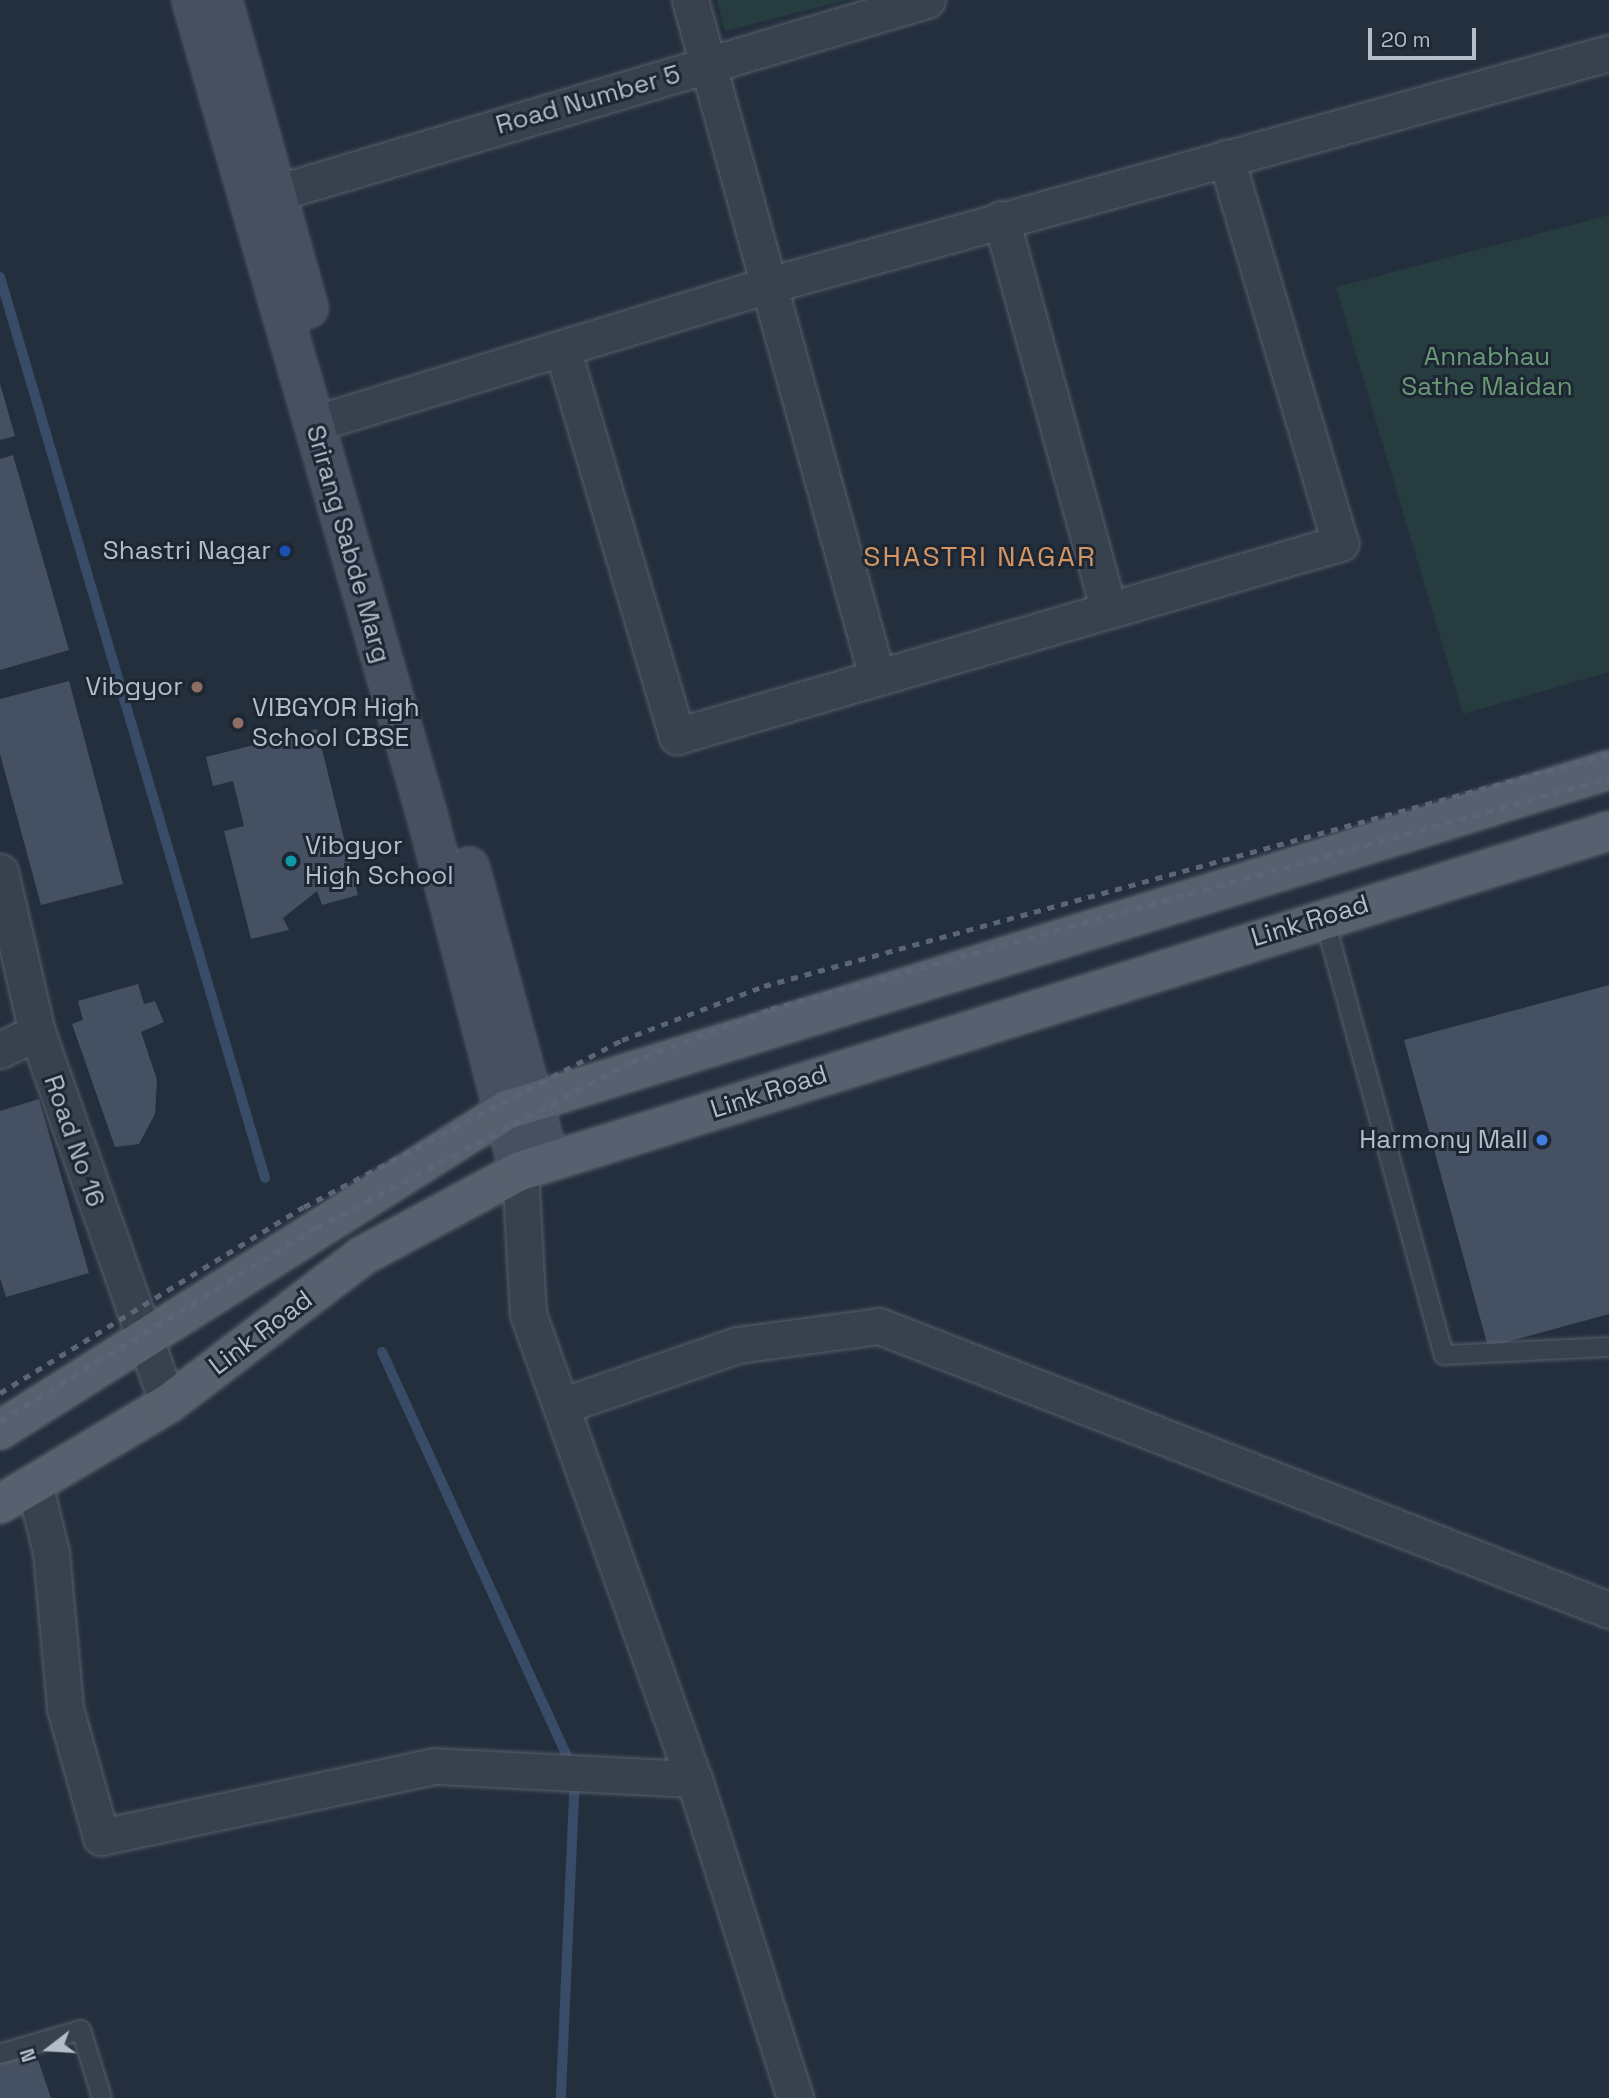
<!DOCTYPE html>
<style>
body{margin:0}
#map{position:relative;width:1609px;height:2098px;overflow:hidden;background:#242f3e;font-family:"Space Grotesk",sans-serif}
div>[style]{position:absolute}
[style*='--x']{left:calc(var(--x)*1px);top:calc(var(--y)*1px);width:calc(var(--w)*1px);rotate:calc(var(--a)*1deg)}
.green>*{inset:0;background:#263c3f}
.stream>*{height:10px;margin:-5px;padding:0 5px;transform-origin:5px;border-radius:5px;background:#394c67}
.building>*{inset:0;background:#455162}
.roads{filter:drop-shadow(0 0 2px #565f6c) drop-shadow(0 0 2px #565f6c)}
.lane>*{height:18px;margin:-9px;padding:0 9px;transform-origin:9px;border-radius:9px;background:#38414e}
.street>*{height:35px;margin:-17.5px;padding:0 17.5px;transform-origin:17.5px;border-radius:17.5px;background:#38414e}
.secondary>*{height:38px;margin:-19px;padding:0 19px;transform-origin:19px;border-radius:19px;background:#465061}
.primary>*{height:38px;margin:-19px;padding:0 19px;transform-origin:19px;border-radius:19px;background:#56606e}
.rail>*{height:5px;margin-top:-2.5px;transform-origin:0;background:repeating-linear-gradient(90deg,#5a6575 0 7px,transparent 0 14px)}
.dots>*{width:19px;height:19px;translate:-50% -50%;box-sizing:border-box;border:4px solid #1d2633;border-radius:50%}
span{translate:-50% -50%;white-space:nowrap;text-align:center;line-height:1.15;-webkit-text-stroke:6px #1d2633;paint-order:stroke}
.street-label{font-size:26px;color:#b4bcc9}
.park-label{font-size:26px;color:#6b9a76}
.poi-label{font-size:26px;color:#b4bcc9}
.right{translate:-100% -50%;text-align:right}
.left{translate:0 -50%;text-align:left}
.neighbourhood-label{font-size:28px;color:#d59563;letter-spacing:2px}
.north{position:absolute;left:14px;top:2014px;width:70px;height:70px;-webkit-text-stroke:5px #1d2633;paint-order:stroke;rotate:253deg;font-size:19px;font-weight:700;line-height:28px;text-align:center;color:#b4bcc9}
.north::after{content:'';display:block;margin:auto;width:24px;height:32px;background:#b4bcc9;clip-path:polygon(50% 0,100% 100%,50% 72%,0 100%)}
.scale{position:absolute;left:1368px;top:28px;width:108px;height:32px;box-sizing:border-box;border:4px solid #b4bcc9;border-top:0;padding-left:9px;font-size:21px;line-height:24px;white-space:nowrap;color:#b4bcc9;-webkit-text-stroke:5px #1d2633;paint-order:stroke}
</style>
<div id="map">
<div class="green">
<i style="clip-path:polygon(717px 0,847px 0,725px 31px)"></i>
<i style="clip-path:polygon(1609px 215px,1609px 672px,1463px 714px,1336px 287px)"></i>
</div>
<div class="stream">
<i style="--x:0;--y:277;--w:939;--a:73.61"></i>
<i style="--x:382;--y:1352;--w:463;--a:65.4"></i>
<i style="--x:575;--y:1773;--w:325;--a:92.5"></i>
</div>
<div class="building">
<i style="clip-path:polygon(0 384px,15px 436px,0 440px)"></i>
<i style="clip-path:polygon(13px 455px,69px 650px,0 670px,0 459px)"></i>
<i style="clip-path:polygon(69px 681px,123px 884px,41px 905px,0 754px,0 699px)"></i>
<i style="clip-path:polygon(317px 729px,358px 895px,322px 905px,317px 891px,283px 918px,289px 930px,251px 939px,224px 831px,244px 826px,233px 781px,213px 786px,206px 757px)"></i>
<i style="clip-path:polygon(138px 984px,144px 1004px,155px 1001px,164px 1022px,141px 1032px,157px 1080px,155px 1114px,139px 1144px,115px 1147px,72px 1024px,83px 1020px,78px 1001px)"></i>
<i style="clip-path:polygon(1609px 985px,1609px 1314px,1488px 1347px,1404px 1040px)"></i>
<i style="clip-path:polygon(39px 1099px,89px 1273px,6px 1297px,0 1278px,0 1111px)"></i>
<i style="clip-path:polygon(34px 2048px,51px 2098px,0 2098px,0 2059px)"></i>
</div>
<div class="roads">
<div class="lane">
<i style="--x:1324;--y:917;--w:454;--a:74.7"></i>
<i style="--x:1444;--y:1355;--w:165;--a:-2.8"></i>
<i style="--x:0;--y:2054;--w:84;--a:-16.5"></i>
<i style="--x:81;--y:2030;--w:71;--a:72.8"></i>
</div>
<div class="street">
<i style="--x:690;--y:0;--w:698;--a:74.55"></i>
<i style="--x:249;--y:201;--w:707;--a:-16.51"></i>
<i style="--x:1001;--y:219;--w:402;--a:74.6"></i>
<i style="--x:562;--y:348;--w:405;--a:73.5"></i>
<i style="--x:677;--y:736;--w:691;--a:-16.23"></i>
<i style="--x:1340;--y:543;--w:402;--a:-106.5"></i>
<i style="--x:313;--y:424;--w:477;--a:-17"></i>
<i style="--x:769;--y:285;--w:871;--a:-15.44"></i>
<i style="--x:0;--y:872;--w:164;--a:77"></i>
<i style="--x:37;--y:1032;--w:394;--a:70.6"></i>
<i style="--x:0;--y:1050;--w:41;--a:-25.9"></i>
<i style="--x:520;--y:1171;--w:143;--a:86.8"></i>
<i style="--x:528;--y:1314;--w:494;--a:70.4"></i>
<i style="--x:694;--y:1779;--w:335;--a:72.4"></i>
<i style="--x:564;--y:1405;--w:183;--a:-19.1"></i>
<i style="--x:737;--y:1345;--w:143;--a:-7.6"></i>
<i style="--x:879;--y:1326;--w:783;--a:21.26"></i>
<i style="--x:34;--y:1483;--w:72;--a:76.3"></i>
<i style="--x:51;--y:1553;--w:156;--a:84.8"></i>
<i style="--x:65;--y:1708;--w:134;--a:74.4"></i>
<i style="--x:101;--y:1837;--w:341;--a:-12"></i>
<i style="--x:435;--y:1766;--w:259;--a:2.9"></i>
</div>
<div class="secondary">
<i style="--x:192;--y:0;--w:848;--a:73.92"></i>
<i style="--x:427;--y:815;--w:368;--a:75.4"></i>
<i style="--x:222;--y:0;--w:320;--a:74.4"></i>
<i style="--x:469;--y:867;--w:305;--a:74.8"></i>
</div>
<div class="primary">
<i style="--x:0;--y:1430;--w:600;--a:-32.26"></i>
<i style="--x:507;--y:1110;--w:1153;--a:-17.15"></i>
<i style="--x:0;--y:1504;--w:196;--a:-30.8"></i>
<i style="--x:168;--y:1404;--w:244;--a:-37.3"></i>
<i style="--x:362;--y:1256;--w:179;--a:-28.3"></i>
<i style="--x:520;--y:1171;--w:1141;--a:-17.34"></i>
</div>
</div>
<div class="rail">
<i style="--x:0;--y:1393;--w:356;--a:-31.5"></i>
<i style="--x:304;--y:1207;--w:359;--a:-27.7"></i>
<i style="--x:622;--y:1040;--w:152;--a:-20.8"></i>
<i style="--x:764;--y:986;--w:876;--a:-15.35"></i>
<i style="--x:0;--y:1421;--w:370;--a:-31.4"></i>
<i style="--x:316;--y:1228;--w:356;--a:-27.8"></i>
<i style="--x:631;--y:1062;--w:150;--a:-20.7"></i>
<i style="--x:771;--y:1009;--w:869;--a:-15.41"></i>
</div>
<div class="dots">
<i style="left:285px;top:551px;background:#1a4fb4"></i>
<i style="left:197px;top:687px;background:#8d6e63"></i>
<i style="left:238px;top:723px;background:#8d6e63"></i>
<i style="left:291px;top:861px;background:#0f9aa8"></i>
<i style="left:1542px;top:1140px;background:#3f7fe0"></i>
</div>
<div class="street-label">
<span style="left:588px;top:100px;rotate:-16deg">Road Number 5</span>
<span style="left:348px;top:544px;rotate:74deg">Srirang Sabde Marg</span>
<span style="left:1310px;top:921px;rotate:-17deg">Link Road</span>
<span style="left:769px;top:1092px;rotate:-18deg">Link Road</span>
<span style="left:74px;top:1141px;rotate:71deg">Road No 16</span>
<span style="left:261px;top:1333px;rotate:-37deg">Link Road</span>
</div>
<div class="park-label">
<span style="left:1487px;top:372px">Annabhau<br>Sathe Maidan</span>
</div>
<div class="poi-label">
<span class="right" style="left:271px;top:551px">Shastri Nagar</span>
<span class="right" style="left:183px;top:687px">Vibgyor</span>
<span class="left" style="left:252px;top:723px">VIBGYOR High<br>School CBSE</span>
<span class="left" style="left:305px;top:861px">Vibgyor<br>High School</span>
<span class="right" style="left:1528px;top:1140px">Harmony Mall</span>
</div>
<div class="neighbourhood-label">
<span style="left:980px;top:556px">SHASTRI NAGAR</span>
</div>
<div class="north">N</div>
<div class="scale">20 m</div>
</div>
